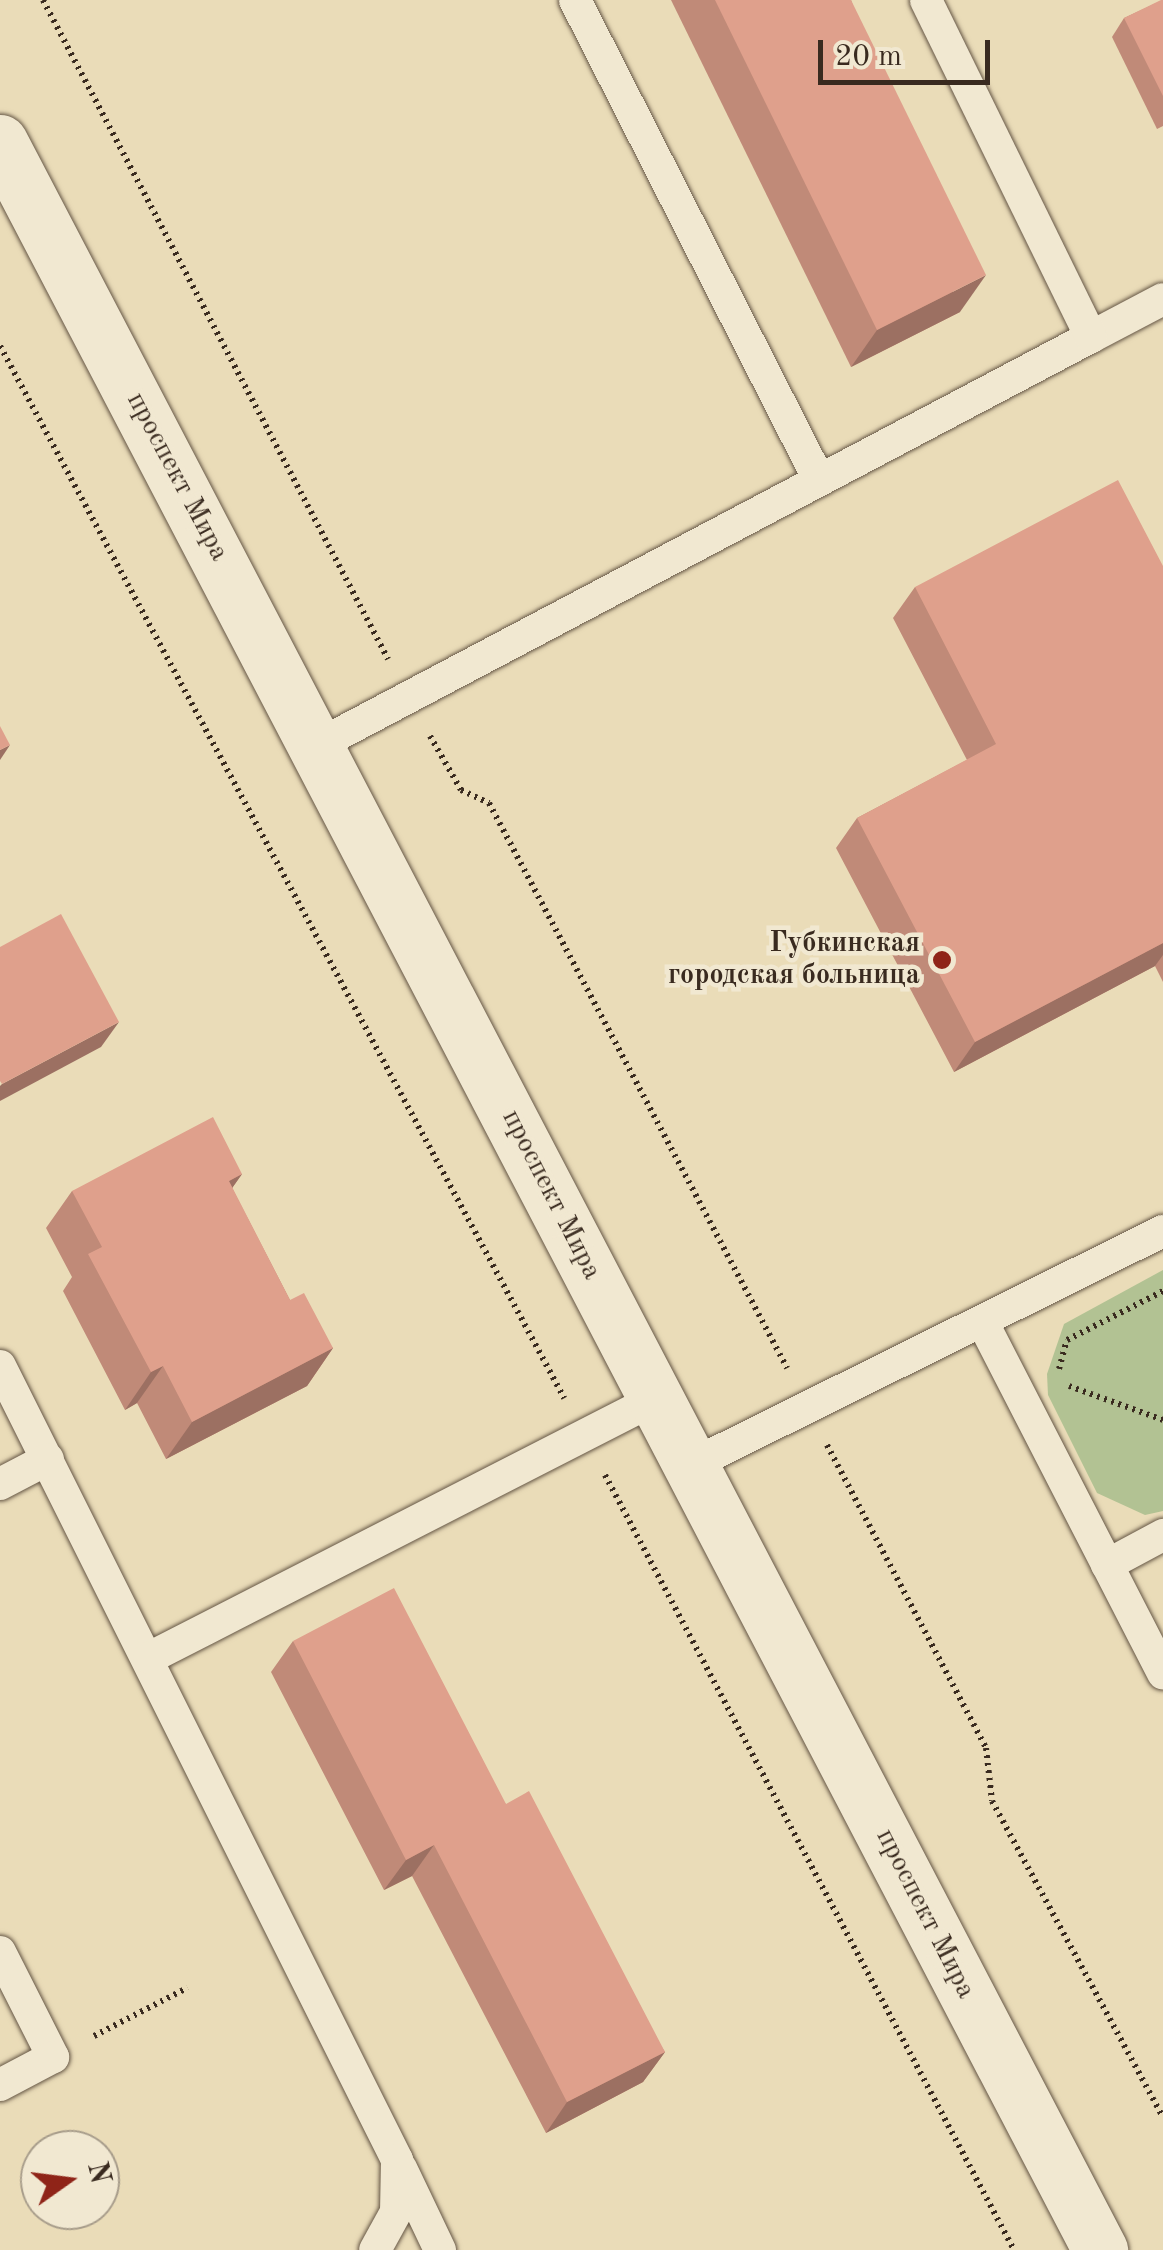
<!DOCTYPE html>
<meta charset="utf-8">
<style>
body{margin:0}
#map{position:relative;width:1163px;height:2250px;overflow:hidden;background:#eadcb8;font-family:"Old Standard TT",serif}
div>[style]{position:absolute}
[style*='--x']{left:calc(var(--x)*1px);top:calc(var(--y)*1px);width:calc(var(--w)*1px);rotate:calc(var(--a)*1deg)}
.green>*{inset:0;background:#b2c293}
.path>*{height:6px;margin-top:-3px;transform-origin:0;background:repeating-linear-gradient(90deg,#392a1f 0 2.5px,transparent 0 7.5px)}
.roads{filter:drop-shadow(0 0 2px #655645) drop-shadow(0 0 2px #655645)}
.service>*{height:32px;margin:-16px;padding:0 16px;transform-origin:16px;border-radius:16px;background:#f1e8d1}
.secondary>*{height:55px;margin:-27.5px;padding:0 27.5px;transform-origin:27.5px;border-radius:27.5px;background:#f1e8d1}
.wall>*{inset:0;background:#c08a78}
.shaded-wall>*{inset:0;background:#9c7062}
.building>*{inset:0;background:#dfa08c}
.dots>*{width:28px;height:28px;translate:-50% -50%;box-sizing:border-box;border:5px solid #f1e8d1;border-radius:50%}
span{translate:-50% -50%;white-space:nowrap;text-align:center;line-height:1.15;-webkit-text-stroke:9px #f1e8d1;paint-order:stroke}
.street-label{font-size:28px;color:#392a1f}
.poi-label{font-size:28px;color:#392a1f;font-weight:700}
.right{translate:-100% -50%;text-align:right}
.north{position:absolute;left:20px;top:2130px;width:100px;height:100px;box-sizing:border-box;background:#f1e8d1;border:2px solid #a79c8a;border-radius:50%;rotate:76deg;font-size:28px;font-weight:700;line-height:40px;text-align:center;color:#392a1f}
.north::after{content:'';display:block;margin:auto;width:35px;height:45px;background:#8f2418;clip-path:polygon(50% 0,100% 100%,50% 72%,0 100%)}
.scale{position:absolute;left:818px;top:40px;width:172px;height:45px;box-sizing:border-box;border:5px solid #392a1f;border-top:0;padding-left:12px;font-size:30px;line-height:35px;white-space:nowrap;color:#392a1f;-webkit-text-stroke:8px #f1e8d1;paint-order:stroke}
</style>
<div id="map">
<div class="green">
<i style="clip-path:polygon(1163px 1270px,1163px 1511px,1145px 1515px,1097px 1493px,1048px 1395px,1047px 1374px,1064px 1324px)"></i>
</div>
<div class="path">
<i style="--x:43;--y:0;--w:744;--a:62.37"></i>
<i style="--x:0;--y:346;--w:1194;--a:61.8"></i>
<i style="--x:430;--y:736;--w:62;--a:60.1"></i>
<i style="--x:461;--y:790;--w:31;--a:25"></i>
<i style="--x:489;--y:803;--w:639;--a:62.19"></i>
<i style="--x:1059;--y:1369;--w:30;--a:-75"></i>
<i style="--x:1067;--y:1340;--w:108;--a:-27"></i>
<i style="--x:1069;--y:1386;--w:100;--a:19.9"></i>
<i style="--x:827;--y:1445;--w:342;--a:62.3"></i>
<i style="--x:986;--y:1748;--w:53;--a:83.5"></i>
<i style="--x:992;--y:1801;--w:359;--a:61.6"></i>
<i style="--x:605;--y:1475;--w:876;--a:62.18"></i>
<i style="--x:94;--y:2036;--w:105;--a:-27.3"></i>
</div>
<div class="roads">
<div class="service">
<i style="--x:575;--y:0;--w:536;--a:63.05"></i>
<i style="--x:1091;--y:337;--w:81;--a:-27.8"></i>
<i style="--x:318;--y:745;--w:874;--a:-27.83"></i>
<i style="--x:1091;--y:337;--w:375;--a:-116.1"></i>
<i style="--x:983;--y:1323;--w:394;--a:62.8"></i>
<i style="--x:0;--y:1366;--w:888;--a:63.43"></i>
<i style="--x:397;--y:2160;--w:52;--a:91.1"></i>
<i style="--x:396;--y:2212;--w:43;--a:118.9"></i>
<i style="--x:691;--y:1465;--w:527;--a:-26.37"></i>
<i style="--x:0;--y:1484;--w:54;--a:-27.5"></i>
<i style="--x:1107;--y:1565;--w:64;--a:-28.2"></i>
<i style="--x:149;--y:1658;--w:571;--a:-27.1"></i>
<i style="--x:0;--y:1952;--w:118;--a:63.2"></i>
<i style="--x:53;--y:2057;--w:60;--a:152.2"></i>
<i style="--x:401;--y:2168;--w:91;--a:64.6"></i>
</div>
<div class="secondary">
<i style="--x:0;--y:142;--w:2378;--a:62.44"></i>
</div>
</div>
<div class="wall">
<i style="clip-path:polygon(671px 0,851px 0,960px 312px,851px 367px)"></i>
<i style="clip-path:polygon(1163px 0,1163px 126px,1157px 129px,1112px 37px,1124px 18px)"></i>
<i style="clip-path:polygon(1163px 566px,1163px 982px,1155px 966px,954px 1072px,836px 848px,857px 818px,967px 760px,893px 618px,915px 587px)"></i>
<i style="clip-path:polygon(242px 1174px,232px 1188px,290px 1300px,333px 1348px,307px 1386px,166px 1459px,137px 1403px,125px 1410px,63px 1291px,72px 1277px,46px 1228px,72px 1191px)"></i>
<i style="clip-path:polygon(293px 1641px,506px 1804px,665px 2052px,643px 2082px,546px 2133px,412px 1876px,384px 1890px,271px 1672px)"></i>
</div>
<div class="shaded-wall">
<i style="clip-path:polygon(986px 275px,960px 312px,851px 367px,877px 330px)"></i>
<i style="clip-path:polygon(10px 745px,0 760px,0 750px)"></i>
<i style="clip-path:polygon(1163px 943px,1163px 955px,1155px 966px,954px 1072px,975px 1042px)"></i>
<i style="clip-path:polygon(119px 1022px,101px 1047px,0 1101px,0 1086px,2px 1084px)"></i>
<i style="clip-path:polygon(242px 1174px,216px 1211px,229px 1181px)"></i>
<i style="clip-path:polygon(333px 1348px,307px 1386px,166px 1459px,192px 1422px)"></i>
<i style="clip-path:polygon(163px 1366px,137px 1403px,125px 1410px,151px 1372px)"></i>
<i style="clip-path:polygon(434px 1845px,412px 1876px,384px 1890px,406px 1860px)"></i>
<i style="clip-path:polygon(665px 2052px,643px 2082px,546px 2133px,567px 2102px)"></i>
</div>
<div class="building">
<i style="clip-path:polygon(715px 0,851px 0,986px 275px,877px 330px)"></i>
<i style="clip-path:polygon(1161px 0,1163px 0,1163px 96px,1124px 18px)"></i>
<i style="clip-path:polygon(1118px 480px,1163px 566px,1163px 943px,975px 1042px,857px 818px,996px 744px,915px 587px)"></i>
<i style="clip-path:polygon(0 726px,10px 745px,0 750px)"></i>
<i style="clip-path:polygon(61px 914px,119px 1022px,2px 1084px,0 1081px,0 947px)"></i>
<i style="clip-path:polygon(213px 1117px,242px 1174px,229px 1181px,290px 1300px,304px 1293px,333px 1348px,192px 1422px,163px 1366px,151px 1372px,88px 1254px,102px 1247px,72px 1191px)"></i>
<i style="clip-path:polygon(394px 1588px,506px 1804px,529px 1791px,665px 2052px,567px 2102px,434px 1845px,406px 1860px,293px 1641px)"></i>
</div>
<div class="dots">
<i style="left:942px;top:960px;background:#8f2418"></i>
</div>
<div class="street-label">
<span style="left:177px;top:477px;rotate:62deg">проспект Мира</span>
<span style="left:551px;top:1195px;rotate:63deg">проспект Мира</span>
<span style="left:925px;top:1914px;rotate:63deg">проспект Мира</span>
</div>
<div class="poi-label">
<span class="right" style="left:920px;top:960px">Губкинская<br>городская больница</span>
</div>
<div class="north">N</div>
<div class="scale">20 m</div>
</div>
